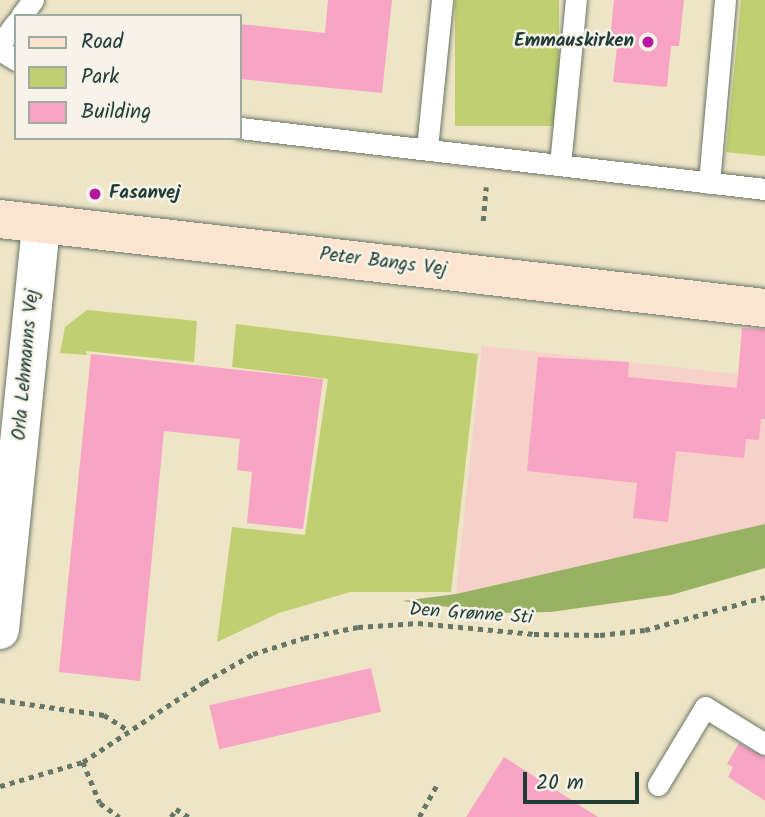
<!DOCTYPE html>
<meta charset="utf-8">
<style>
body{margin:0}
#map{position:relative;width:765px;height:817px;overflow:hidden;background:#eee4c6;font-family:Kalam,sans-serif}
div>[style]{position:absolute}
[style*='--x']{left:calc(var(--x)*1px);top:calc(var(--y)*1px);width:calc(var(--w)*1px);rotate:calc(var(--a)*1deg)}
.built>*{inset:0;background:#f7d1c9}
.green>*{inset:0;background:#c0cf71;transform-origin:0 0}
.forest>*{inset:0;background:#98b263}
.building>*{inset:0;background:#f7a4c5;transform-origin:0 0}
.path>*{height:4.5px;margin-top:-2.25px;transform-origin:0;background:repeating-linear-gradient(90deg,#677767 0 5px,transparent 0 10px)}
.roads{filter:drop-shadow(0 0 2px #677767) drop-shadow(0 0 2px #677767)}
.lane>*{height:21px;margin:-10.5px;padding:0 10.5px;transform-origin:10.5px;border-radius:10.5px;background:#fff}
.street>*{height:38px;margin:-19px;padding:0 19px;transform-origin:19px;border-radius:19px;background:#fff}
.secondary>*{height:38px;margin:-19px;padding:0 19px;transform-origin:19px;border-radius:19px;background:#fce5d0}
.dots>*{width:19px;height:19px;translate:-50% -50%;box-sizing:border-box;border:4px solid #f7f3e8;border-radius:50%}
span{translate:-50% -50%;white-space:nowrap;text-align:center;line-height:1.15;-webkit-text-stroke:5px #f7f3e8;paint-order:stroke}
.poi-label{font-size:19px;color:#1f3d34;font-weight:700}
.right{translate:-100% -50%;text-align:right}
.left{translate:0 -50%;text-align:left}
.street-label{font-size:19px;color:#1f3d34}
.legend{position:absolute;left:14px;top:14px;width:228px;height:126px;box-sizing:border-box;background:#f7f3e8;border:2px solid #a1aaa0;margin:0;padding:9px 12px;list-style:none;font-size:21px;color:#1f3d34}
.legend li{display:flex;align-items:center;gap:14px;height:35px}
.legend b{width:35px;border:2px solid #a1aaa0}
.scale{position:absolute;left:523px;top:772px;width:116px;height:32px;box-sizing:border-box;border:4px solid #1f3d34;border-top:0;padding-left:9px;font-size:21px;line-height:24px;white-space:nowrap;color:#1f3d34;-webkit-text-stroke:5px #f7f3e8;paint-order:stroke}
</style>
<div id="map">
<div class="built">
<i style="clip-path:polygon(482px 346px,765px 377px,765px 524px,456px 594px)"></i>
</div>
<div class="green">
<i style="left:455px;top:0;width:104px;height:126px"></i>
<i style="clip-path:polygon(741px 0,765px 0,765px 156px,726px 152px)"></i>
<i style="clip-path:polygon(87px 310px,197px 321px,194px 362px,86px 351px,87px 355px,60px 353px,65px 327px)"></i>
<i style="clip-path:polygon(236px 324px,478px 354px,451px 592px,350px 592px,279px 613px,217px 642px,232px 527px,305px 535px,328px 379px,232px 367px)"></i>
</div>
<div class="forest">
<i style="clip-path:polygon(765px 524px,765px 568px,671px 595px,551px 612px,496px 613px,402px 601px,456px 594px)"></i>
</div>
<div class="building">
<i style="clip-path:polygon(328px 0,392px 0,382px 93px,240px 79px,240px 24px,325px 33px)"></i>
<i style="clip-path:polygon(614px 0,684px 0,679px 46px,671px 46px,667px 87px,613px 82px,618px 39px,610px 39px)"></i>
<i style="clip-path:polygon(742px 328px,765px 329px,765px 419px,761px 419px,759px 440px,746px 439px,744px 458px,676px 451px,668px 522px,633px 518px,637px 483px,527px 471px,538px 357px,629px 362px,628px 377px,737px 388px)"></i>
<i style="clip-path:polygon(91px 354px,323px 379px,303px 529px,247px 523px,252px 472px,237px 470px,240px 439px,164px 431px,140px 681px,59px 672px)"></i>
<i style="left:371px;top:668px;width:45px;height:166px;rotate:77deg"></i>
<i style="clip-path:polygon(739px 743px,765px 757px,765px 801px,728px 777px,733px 767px,727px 764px)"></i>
<i style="clip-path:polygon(504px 757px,598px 817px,466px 817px)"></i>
</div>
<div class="path">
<i style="--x:483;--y:221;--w:34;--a:-85"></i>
<i style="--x:0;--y:700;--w:105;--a:8.2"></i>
<i style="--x:104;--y:715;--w:28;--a:32"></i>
<i style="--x:83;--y:762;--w:44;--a:67.5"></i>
<i style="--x:100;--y:803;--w:24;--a:36"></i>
<i style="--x:0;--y:786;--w:86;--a:-16.1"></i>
<i style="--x:83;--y:762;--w:145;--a:-33.5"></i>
<i style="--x:204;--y:682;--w:56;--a:-29.7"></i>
<i style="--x:253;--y:654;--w:53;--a:-17.4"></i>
<i style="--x:304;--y:638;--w:55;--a:-11.5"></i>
<i style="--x:358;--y:627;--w:60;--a:-3.8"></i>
<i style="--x:418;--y:623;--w:117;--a:5.4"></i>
<i style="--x:534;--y:634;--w:66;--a:0.9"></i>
<i style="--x:600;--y:635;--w:45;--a:-6.3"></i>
<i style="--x:645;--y:630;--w:124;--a:-15.4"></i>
<i style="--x:171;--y:817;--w:9;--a:-58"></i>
<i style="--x:176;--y:809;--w:15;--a:32"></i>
<i style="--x:419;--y:817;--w:38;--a:-61"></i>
</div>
<div class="roads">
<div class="lane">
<i style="--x:21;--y:16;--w:20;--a:-53"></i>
<i style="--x:0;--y:44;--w:26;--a:-53"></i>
<i style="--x:0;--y:50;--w:19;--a:32"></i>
<i style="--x:240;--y:128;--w:529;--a:6.63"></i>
<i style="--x:427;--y:148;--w:149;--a:-84.2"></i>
<i style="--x:560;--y:165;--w:166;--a:-84.5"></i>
<i style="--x:709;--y:183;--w:184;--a:-85"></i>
<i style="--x:658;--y:785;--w:91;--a:-58.9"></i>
<i style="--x:705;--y:707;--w:70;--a:31.7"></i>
</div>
<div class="street">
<i style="--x:0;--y:630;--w:408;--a:-84.2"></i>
</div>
<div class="secondary">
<i style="--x:0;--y:219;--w:770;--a:6.64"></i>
</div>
</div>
<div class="dots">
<i style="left:648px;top:42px;background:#b5179e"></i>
<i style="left:95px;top:194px;background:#b5179e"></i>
</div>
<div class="poi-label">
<span class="right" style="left:634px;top:42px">Emmauskirken</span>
<span class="left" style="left:109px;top:194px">Fasanvej</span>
</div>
<div class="street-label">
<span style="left:383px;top:263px;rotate:7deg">Peter Bangs Vej</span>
<span style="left:27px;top:365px;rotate:-85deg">Orla Lehmanns Vej</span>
<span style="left:471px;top:615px;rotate:4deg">Den Grønne Sti</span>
</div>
<ul class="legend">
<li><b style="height:9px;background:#fce5d0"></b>Road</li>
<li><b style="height:19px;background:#c0cf71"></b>Park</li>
<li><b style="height:19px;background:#f7a4c5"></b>Building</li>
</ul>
<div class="scale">20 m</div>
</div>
